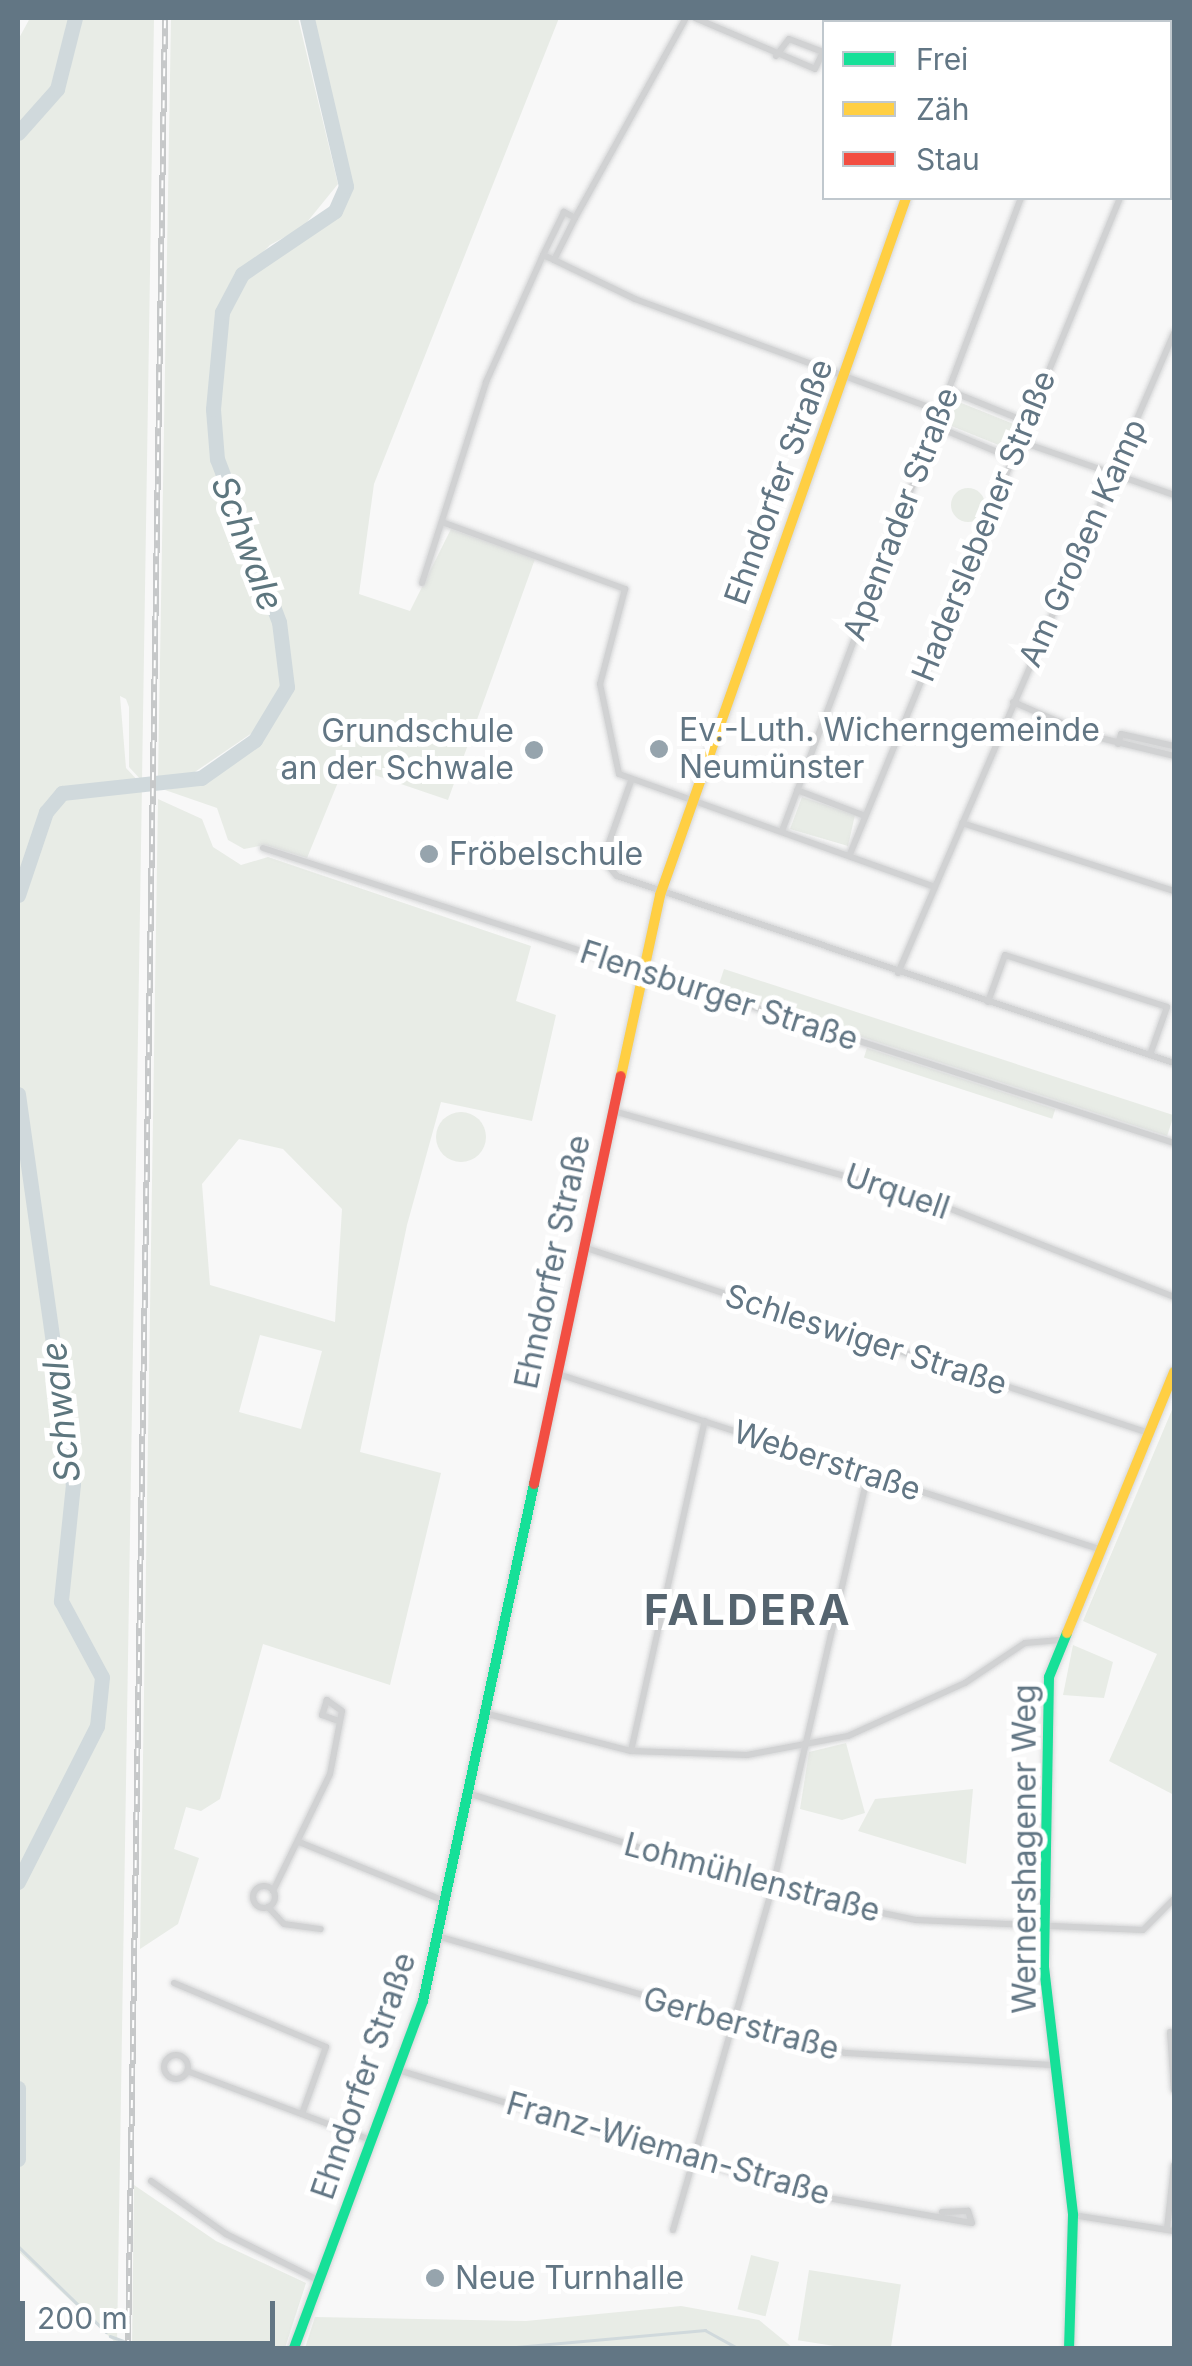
<!DOCTYPE html>
<meta charset="utf-8">
<style>
body{margin:0}
#map{position:relative;width:1192px;height:2366px;overflow:hidden;background:#f8f8f8;font-family:Inter,sans-serif}
div>[style]{position:absolute}
[style*='--x']{left:calc(var(--x)*1px);top:calc(var(--y)*1px);width:calc(var(--w)*1px);rotate:calc(var(--a)*1deg)}
.green>*{inset:0;background:#e8ece6;transform-origin:0 0}
.round{border-radius:50%}
.stream>*{height:2.5px;margin:-1.25px;padding:0 1.25px;transform-origin:1.25px;border-radius:1.25px;background:#d0d9dc}
.river>*{height:15px;margin:-7.5px;padding:0 7.5px;transform-origin:7.5px;border-radius:7.5px;background:#d0d9dc}
.roads{filter:drop-shadow(0 0 2px #d5d6d7) drop-shadow(0 0 2px #d5d6d7)}
.street>*{height:6px;margin:-3px;padding:0 3px;transform-origin:3px;border-radius:3px;background:#d1d2d3}
.street>.ring{margin:-3px;padding:0;box-sizing:content-box;background:none;border:6px solid #d1d2d3;border-radius:50%}
.fast>*{height:10px;margin:-5px;padding:0 5px;transform-origin:5px;border-radius:5px;background:#16e098}
.slow>*{height:10px;margin:-5px;padding:0 5px;transform-origin:5px;border-radius:5px;background:#ffcf43}
.jam>*{height:10px;margin:-5px;padding:0 5px;transform-origin:5px;border-radius:5px;background:#f24e42}
.rail>*{height:6px;margin-top:-3px;transform-origin:0;background:repeating-linear-gradient(90deg,#fff 0 8px,#c6c8c9 0 16px);box-sizing:border-box;border-block:2px solid #c6c8c9}
.dots>*{width:28px;height:28px;translate:-50% -50%;box-sizing:border-box;border:5px solid #fff;border-radius:50%}
span{translate:-50% -50%;white-space:nowrap;text-align:center;line-height:1.15;-webkit-text-stroke:10px #fff;paint-order:stroke}
.street-label{font-size:32px;color:#627684}
.poi-label{font-size:32px;color:#627684}
.left{translate:0 -50%;text-align:left}
.right{translate:-100% -50%;text-align:right}
.water-label{font-size:35px;color:#5d767e;font-style:italic}
.district-label{font-size:42px;color:#55646f;font-weight:700;letter-spacing:2.5px}
.frame{position:absolute;inset:0;border:20px solid #627684;pointer-events:none}
.legend{position:absolute;left:822px;top:20px;width:350px;height:180px;box-sizing:border-box;background:#fff;border:2px solid #c0c8ce;margin:0;padding:12px 18px;list-style:none;font-size:30px;color:#627684}
.legend li{display:flex;align-items:center;gap:20px;height:50px}
.legend b{width:50px;border:2px solid #c0c8ce}
.scale{position:absolute;left:20px;top:2301px;width:255px;height:45px;box-sizing:border-box;border:5px solid #627684;border-top:0;padding-left:12px;font-size:30px;line-height:35px;white-space:nowrap;color:#627684;-webkit-text-stroke:8px #fff;paint-order:stroke}
</style>
<div id="map">
<div class="green">
<i style="clip-path:polygon(30px 18px,154px 18px,142px 781px,129px 767px,129px 707px,126px 699px,120px 696px,126px 768px,142px 785px,117px 2344px,18px 2251px,18px 40px)"></i>
<i style="clip-path:polygon(171px 18px,298px 18px,338px 184px,303px 227px,270px 245px,242px 274px,335px 211px,346px 186px,307px 18px,559px 18px,374px 484px,359px 594px,410px 611px,451px 529px,535px 559px,448px 800px,345px 765px,307px 858px,265px 845px,244px 849px,228px 840px,217px 808px,165px 790px,199px 784px,258px 742px,277px 716px,186px 778px,158px 778px)"></i>
<i style="left:954px;top:400px;width:67px;height:25px;rotate:22deg"></i>
<i class="round" style="left:951px;top:488px;width:34px;height:34px"></i>
<i style="clip-path:polygon(802px 797px,855px 815px,848px 846px,790px 829px)"></i>
<i style="clip-path:polygon(evenodd,158px 799px,202px 819px,213px 847px,241px 865px,268px 857px,531px 946px,516px 1001px,556px 1015px,532px 1121px,441px 1102px,407px 1225px,360px 1452px,441px 1473px,390px 1685px,263px 1644px,220px 1799px,201px 1811px,186px 1807px,174px 1849px,199px 1858px,178px 1924px,140px 1949px,158px 799px,239px 1139px,283px 1149px,342px 1209px,335px 1322px,210px 1285px,202px 1184px,239px 1139px,158px 799px,260px 1335px,322px 1351px,301px 1429px,239px 1412px,260px 1335px)"></i>
<i style="left:724px;top:969px;width:473px;height:22px;rotate:18deg"></i>
<i style="left:867px;top:1048px;width:198px;height:10px;rotate:18deg"></i>
<i class="round" style="left:436px;top:1112px;width:50px;height:50px"></i>
<i style="clip-path:polygon(1174px 1405px,1174px 1795px,1109px 1761px,1157px 1654px,1083px 1621px)"></i>
<i style="clip-path:polygon(1073px 1645px,1113px 1662px,1104px 1698px,1063px 1695px)"></i>
<i style="clip-path:polygon(846px 1743px,865px 1813px,842px 1820px,800px 1809px,809px 1752px)"></i>
<i style="clip-path:polygon(973px 1789px,966px 1864px,858px 1831px,875px 1799px)"></i>
<i style="clip-path:polygon(134px 2185px,216px 2241px,306px 2283px,285px 2348px,132px 2348px)"></i>
<i style="left:751px;top:2255px;width:29px;height:56px;rotate:14deg"></i>
<i style="left:809px;top:2270px;width:93px;height:71px;rotate:9deg"></i>
<i style="clip-path:polygon(681px 2306px,759px 2320px,793px 2348px,305px 2348px,315px 2317px,526px 2321px)"></i>
</div>
<div class="stream">
<i style="--x:18;--y:2246;--w:123;--a:44.3"></i>
<i style="--x:110;--y:2336;--w:35;--a:20"></i>
<i style="--x:505;--y:2348;--w:201;--a:-5.1"></i>
<i style="--x:705;--y:2330;--w:37;--a:29"></i>
</div>
<div class="river">
<i style="--x:18;--y:133;--w:59;--a:-48.4"></i>
<i style="--x:57;--y:89;--w:73;--a:-75.8"></i>
<i style="--x:18;--y:895;--w:88;--a:-71.4"></i>
<i style="--x:46;--y:812;--w:25;--a:-50"></i>
<i style="--x:62;--y:793;--w:140;--a:-6.2"></i>
<i style="--x:201;--y:778;--w:66;--a:-35.1"></i>
<i style="--x:255;--y:740;--w:62;--a:-58.9"></i>
<i style="--x:287;--y:687;--w:65;--a:-97"></i>
<i style="--x:279;--y:622;--w:174;--a:-110.8"></i>
<i style="--x:217;--y:459;--w:50;--a:-94.6"></i>
<i style="--x:213;--y:409;--w:97;--a:-84.7"></i>
<i style="--x:222;--y:312;--w:43;--a:-62.2"></i>
<i style="--x:242;--y:274;--w:112;--a:-34.1"></i>
<i style="--x:335;--y:211;--w:27;--a:-66"></i>
<i style="--x:346;--y:186;--w:172;--a:-103.1"></i>
<i style="--x:18;--y:1094;--w:394;--a:82"></i>
<i style="--x:73;--y:1484;--w:118;--a:95.9"></i>
<i style="--x:61;--y:1601;--w:86;--a:61.7"></i>
<i style="--x:102;--y:1677;--w:49;--a:95.8"></i>
<i style="--x:97;--y:1726;--w:175;--a:116.9"></i>
<i style="--x:18;--y:2088;--w:71;--a:90"></i>
</div>
<div class="roads">
<div class="street">
<i style="--x:695;--y:18;--w:130;--a:23"></i>
<i style="--x:815;--y:69;--w:19;--a:-65"></i>
<i style="--x:1107;--y:22;--w:5;--a:-53"></i>
<i style="--x:776;--y:56;--w:21;--a:-53"></i>
<i style="--x:789;--y:39;--w:36;--a:21"></i>
<i style="--x:1170;--y:59;--w:5;--a:37"></i>
<i style="--x:1170;--y:92;--w:10;--a:-66"></i>
<i style="--x:575;--y:218;--w:229;--a:-61"></i>
<i style="--x:554;--y:260;--w:47;--a:-63.4"></i>
<i style="--x:575;--y:218;--w:13;--a:-151"></i>
<i style="--x:564;--y:212;--w:48;--a:116"></i>
<i style="--x:543;--y:255;--w:12;--a:24"></i>
<i style="--x:554;--y:260;--w:90;--a:25.7"></i>
<i style="--x:635;--y:299;--w:325;--a:20.2"></i>
<i style="--x:948;--y:390;--w:85;--a:22.1"></i>
<i style="--x:935;--y:426;--w:83;--a:22.6"></i>
<i style="--x:1019;--y:441;--w:164;--a:19.2"></i>
<i style="--x:442;--y:522;--w:195;--a:20.1"></i>
<i style="--x:625;--y:589;--w:98;--a:104.7"></i>
<i style="--x:600;--y:684;--w:92;--a:78.1"></i>
<i style="--x:619;--y:774;--w:335;--a:19.7"></i>
<i style="--x:422;--y:583;--w:211;--a:-72.3"></i>
<i style="--x:486;--y:382;--w:139;--a:-65.8"></i>
<i style="--x:1013;--y:702;--w:86;--a:23.3"></i>
<i style="--x:1092;--y:736;--w:84;--a:13.7"></i>
<i style="--x:1118;--y:744;--w:10;--a:-73"></i>
<i style="--x:1121;--y:734;--w:54;--a:12.8"></i>
<i style="--x:631;--y:781;--w:83;--a:109.7"></i>
<i style="--x:603;--y:859;--w:22;--a:51"></i>
<i style="--x:617;--y:876;--w:588;--a:18.56"></i>
<i style="--x:797;--y:790;--w:73;--a:20.9"></i>
<i style="--x:962;--y:823;--w:223;--a:17.8"></i>
<i style="--x:782;--y:831;--w:677;--a:-69.32"></i>
<i style="--x:263;--y:848;--w:958;--a:17.94"></i>
<i style="--x:850;--y:854;--w:709;--a:-67.63"></i>
<i style="--x:898;--y:973;--w:697;--a:-66.67"></i>
<i style="--x:988;--y:1002;--w:50;--a:-70.1"></i>
<i style="--x:1005;--y:955;--w:170;--a:17.8"></i>
<i style="--x:1167;--y:1007;--w:51;--a:109.5"></i>
<i style="--x:613;--y:1111;--w:322;--a:15.7"></i>
<i style="--x:923;--y:1198;--w:270;--a:21.5"></i>
<i style="--x:583;--y:1247;--w:596;--a:18.19"></i>
<i style="--x:558;--y:1374;--w:569;--a:17.93"></i>
<i style="--x:484;--y:1713;--w:152;--a:14.5"></i>
<i style="--x:631;--y:1751;--w:116;--a:2"></i>
<i style="--x:747;--y:1755;--w:103;--a:-10.7"></i>
<i style="--x:848;--y:1736;--w:128;--a:-24.4"></i>
<i style="--x:965;--y:1683;--w:72;--a:-33.7"></i>
<i style="--x:1025;--y:1643;--w:35;--a:-5"></i>
<i style="--x:631;--y:1751;--w:338;--a:-77.4"></i>
<i style="--x:468;--y:1793;--w:319;--a:17.7"></i>
<i style="--x:772;--y:1890;--w:147;--a:11.8"></i>
<i style="--x:916;--y:1920;--w:227;--a:2.5"></i>
<i style="--x:1143;--y:1930;--w:44;--a:-45"></i>
<i style="--x:299;--y:1842;--w:157;--a:22.1"></i>
<i class="ring" style="left:253px;top:1886px;width:16px;height:16px"></i>
<i style="--x:273;--y:1891;--w:130;--a:-64"></i>
<i style="--x:330;--y:1774;--w:64;--a:-79.2"></i>
<i style="--x:342;--y:1711;--w:19;--a:-144"></i>
<i style="--x:327;--y:1700;--w:16;--a:108"></i>
<i style="--x:322;--y:1715;--w:15;--a:20"></i>
<i style="--x:268;--y:1907;--w:23;--a:47"></i>
<i style="--x:284;--y:1924;--w:37;--a:8"></i>
<i style="--x:437;--y:1936;--w:424;--a:16"></i>
<i style="--x:845;--y:2053;--w:208;--a:3.3"></i>
<i style="--x:174;--y:1983;--w:165;--a:22.8"></i>
<i style="--x:326;--y:2047;--w:71;--a:109.7"></i>
<i style="--x:1170;--y:2032;--w:58;--a:86.1"></i>
<i class="ring" style="left:164px;top:2055px;width:18px;height:18px"></i>
<i style="--x:398;--y:2070;--w:425;--a:16.9"></i>
<i style="--x:805;--y:2194;--w:169;--a:9.9"></i>
<i style="--x:972;--y:2223;--w:13;--a:-108"></i>
<i style="--x:968;--y:2211;--w:26;--a:178"></i>
<i style="--x:187;--y:2071;--w:197;--a:20.6"></i>
<i style="--x:151;--y:2181;--w:92;--a:35.2"></i>
<i style="--x:226;--y:2234;--w:103;--a:26.6"></i>
<i style="--x:1073;--y:2215;--w:102;--a:9"></i>
<i style="--x:1167;--y:2229;--w:64;--a:-83.8"></i>
<i style="--x:673;--y:2230;--w:354;--a:-73.8"></i>
<i style="--x:772;--y:1890;--w:427;--a:-77"></i>
</div>
<div class="fast">
<i style="--x:1067;--y:1633;--w:48;--a:112.2"></i>
<i style="--x:1049;--y:1677;--w:290;--a:91"></i>
<i style="--x:1044;--y:1967;--w:250;--a:83.3"></i>
<i style="--x:1073;--y:2215;--w:133;--a:91.7"></i>
<i style="--x:294;--y:2348;--w:370;--a:-69.6"></i>
<i style="--x:423;--y:2001;--w:529;--a:-77.88"></i>
</div>
<div class="slow">
<i style="--x:979;--y:22;--w:4;--a:-63"></i>
<i style="--x:621;--y:1076;--w:185;--a:-77.8"></i>
<i style="--x:660;--y:895;--w:739;--a:-70.56"></i>
<i style="--x:1067;--y:1633;--w:282;--a:-67.7"></i>
</div>
<div class="jam">
<i style="--x:534;--y:1484;--w:417;--a:-78"></i>
</div>
</div>
<div class="rail">
<i style="--x:128;--y:2348;--w:2330;--a:-89.09"></i>
</div>
<div class="dots">
<i style="left:659px;top:749px;background:#96a4ad"></i>
<i style="left:534px;top:750px;background:#96a4ad"></i>
<i style="left:429px;top:854px;background:#96a4ad"></i>
<i style="left:435px;top:2278px;background:#96a4ad"></i>
</div>
<div class="street-label">
<span style="left:779px;top:482px;rotate:-70deg">Ehndorfer Straße</span>
<span style="left:901px;top:514px;rotate:-69deg">Apenrader Straße</span>
<span style="left:984px;top:526px;rotate:-68deg">Haderslebener Straße</span>
<span style="left:1083px;top:543px;rotate:-66deg">Am Großen Kamp</span>
<span style="left:719px;top:996px;rotate:18deg">Flensburger Straße</span>
<span style="left:897px;top:1192px;rotate:19deg">Urquell</span>
<span style="left:553px;top:1262px;rotate:-78deg">Ehndorfer Straße</span>
<span style="left:866px;top:1340px;rotate:18deg">Schleswiger Straße</span>
<span style="left:827px;top:1461px;rotate:18deg">Weberstraße</span>
<span style="left:1025px;top:1849px;rotate:-90deg">Wernershagener Weg</span>
<span style="left:752px;top:1878px;rotate:15deg">Lohmühlenstraße</span>
<span style="left:741px;top:2024px;rotate:15deg">Gerberstraße</span>
<span style="left:364px;top:2076px;rotate:-71deg">Ehndorfer Straße</span>
<span style="left:668px;top:2149px;rotate:16deg">Franz-Wieman-Straße</span>
</div>
<div class="poi-label">
<span class="left" style="left:679px;top:749px">Ev.-Luth. Wicherngemeinde<br>Neumünster</span>
<span class="right" style="left:514px;top:750px">Grundschule<br>an der Schwale</span>
<span class="left" style="left:449px;top:854px">Fröbelschule</span>
<span class="left" style="left:455px;top:2278px">Neue Turnhalle</span>
</div>
<div class="water-label">
<span style="left:248px;top:543px;rotate:69deg">Schwale</span>
<span style="left:60px;top:1412px;rotate:-96deg">Schwale</span>
</div>
<div class="district-label">
<span style="left:748px;top:1610px">FALDERA</span>
</div>
<div class="frame"></div>
<ul class="legend">
<li><b style="height:12px;background:#16e098"></b>Frei</li>
<li><b style="height:12px;background:#ffcf43"></b>Zäh</li>
<li><b style="height:12px;background:#f24e42"></b>Stau</li>
</ul>
<div class="scale">200 m</div>
</div>
